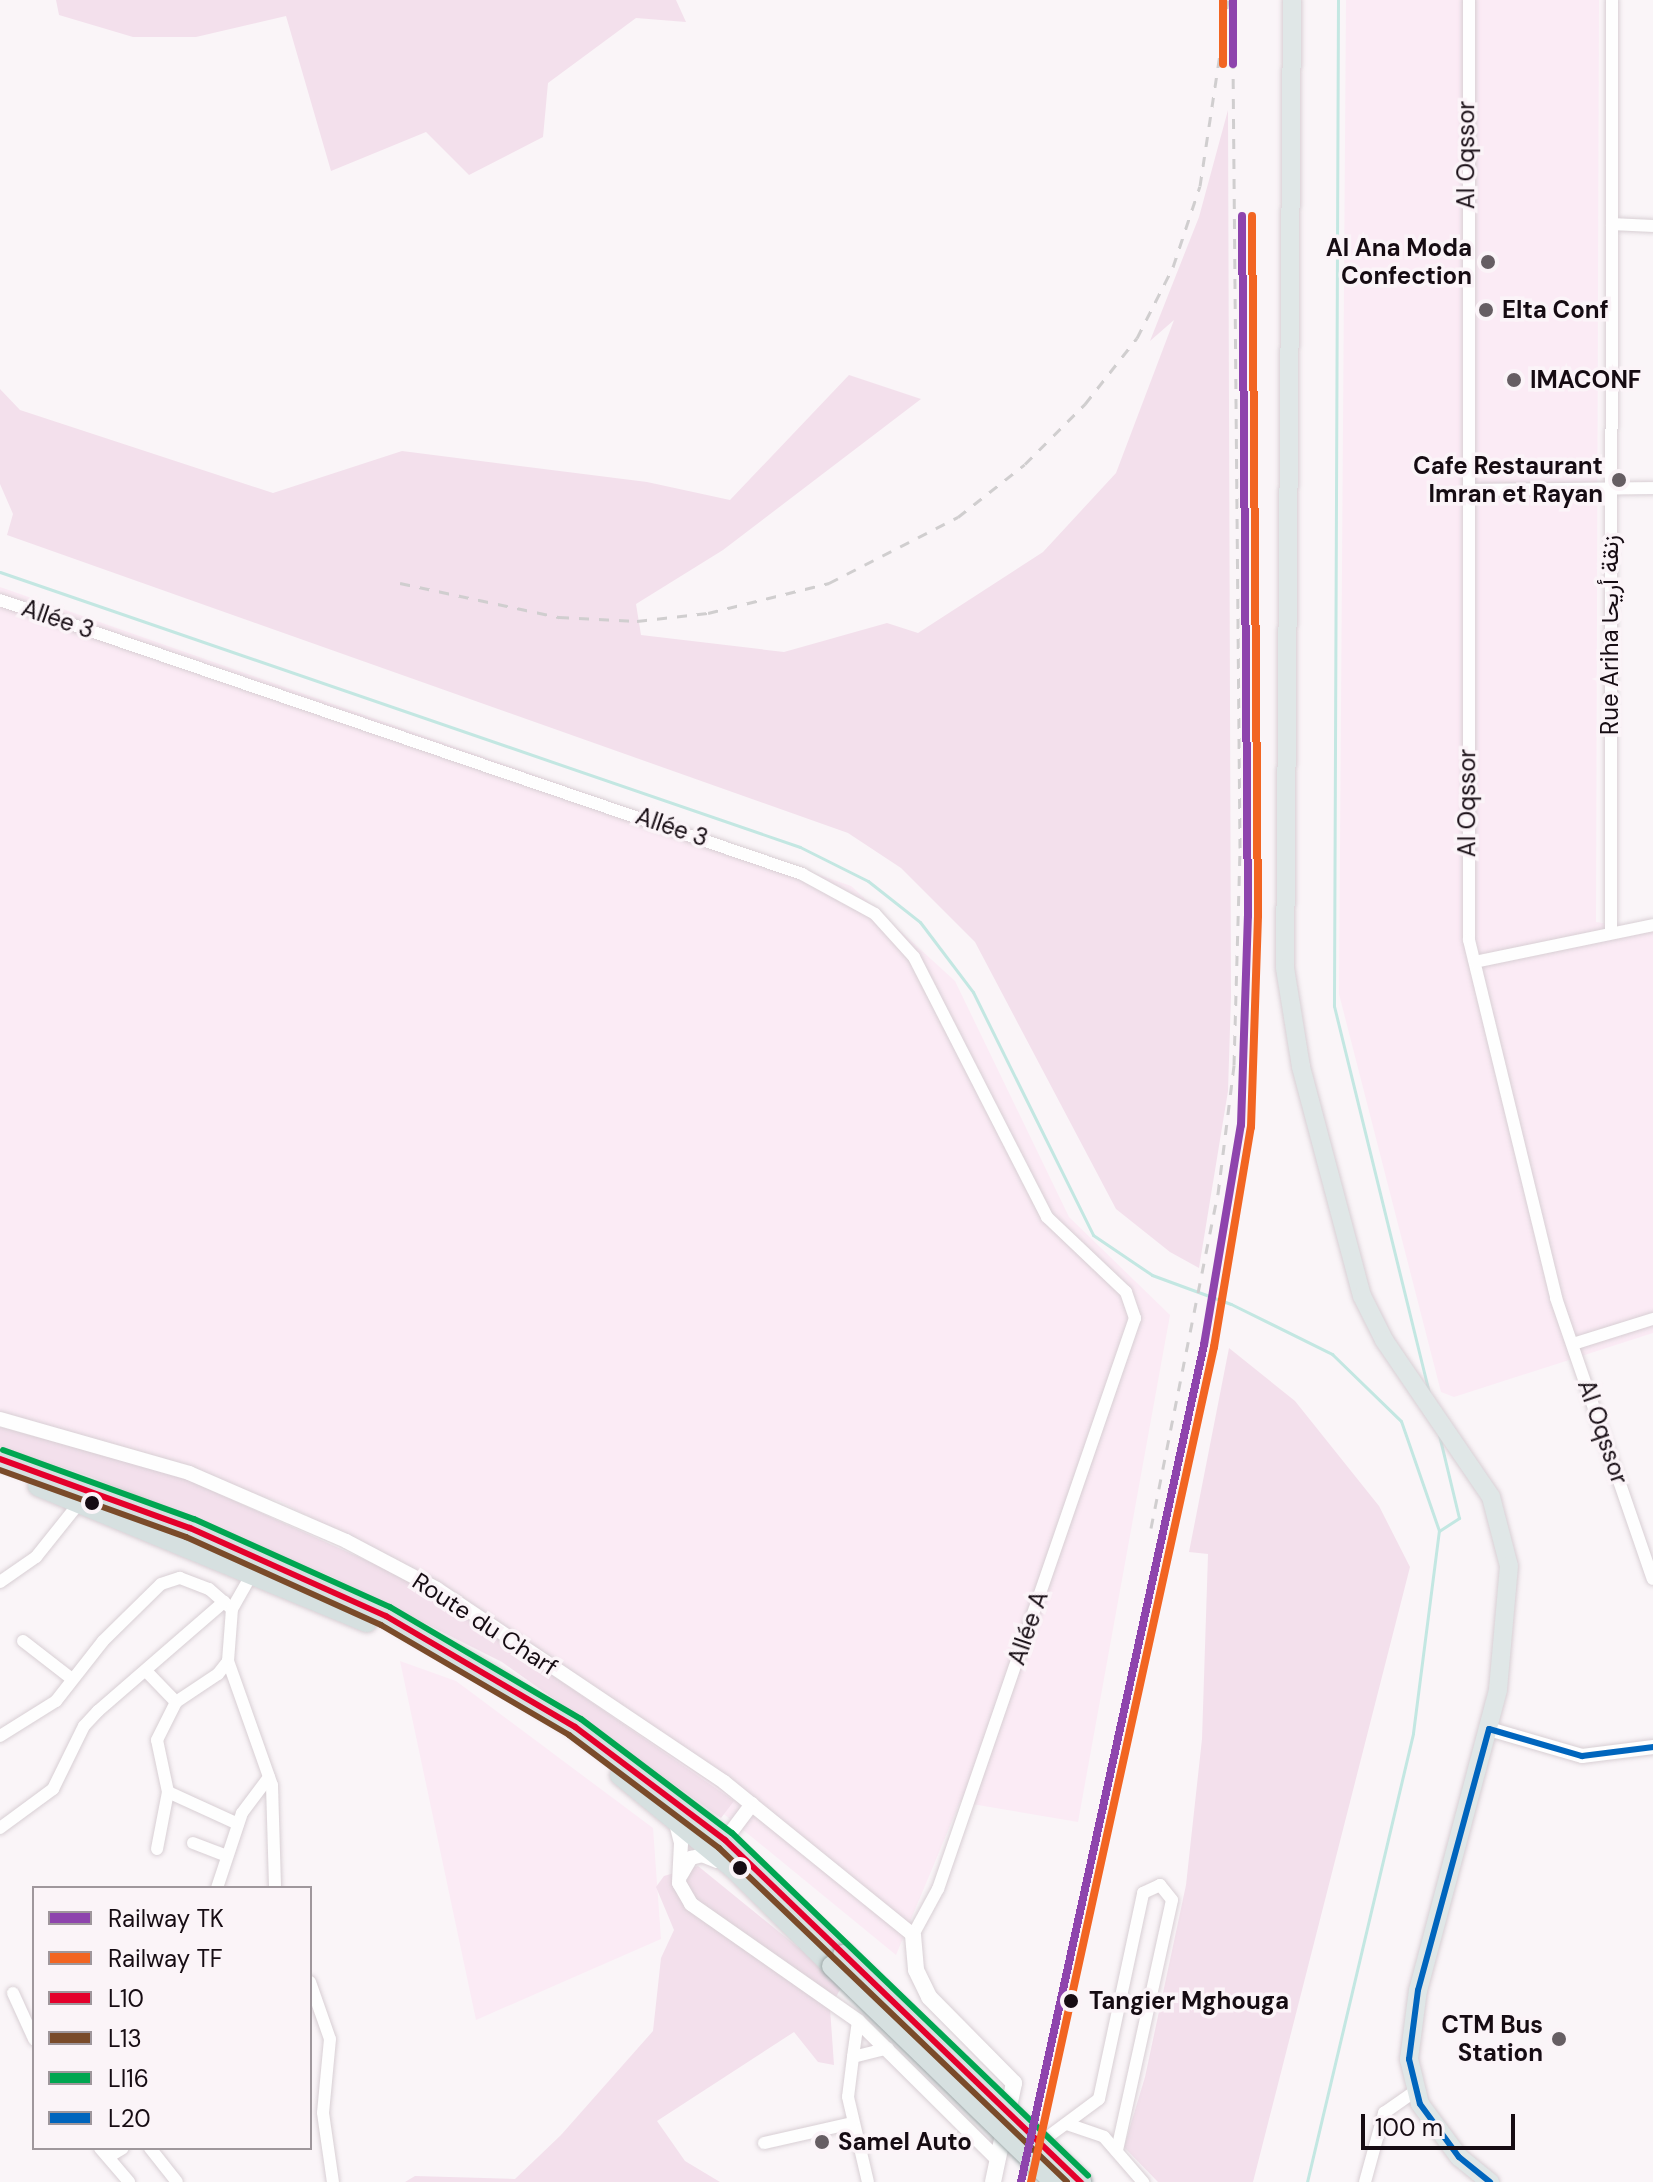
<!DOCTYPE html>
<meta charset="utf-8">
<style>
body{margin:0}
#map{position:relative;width:1653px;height:2182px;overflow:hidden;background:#faf5f8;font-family:"DM Sans",Vazirmatn,sans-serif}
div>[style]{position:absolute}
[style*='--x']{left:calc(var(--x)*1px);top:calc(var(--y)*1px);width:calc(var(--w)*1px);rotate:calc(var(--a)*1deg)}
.built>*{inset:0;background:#fbebf5}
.green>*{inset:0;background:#f3e0ec}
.stream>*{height:3px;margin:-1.5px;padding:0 1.5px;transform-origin:1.5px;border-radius:1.5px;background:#c3e7e2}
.roads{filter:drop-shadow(0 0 2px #d8cfd4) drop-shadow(0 0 2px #d8cfd4)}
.minor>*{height:12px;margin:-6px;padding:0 6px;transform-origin:6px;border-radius:6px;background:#fefefe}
.tertiary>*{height:14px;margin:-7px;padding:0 7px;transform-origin:7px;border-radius:7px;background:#fefefe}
.secondary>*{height:16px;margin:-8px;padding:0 8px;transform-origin:8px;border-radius:8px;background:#fefefe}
.primary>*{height:18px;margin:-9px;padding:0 9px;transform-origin:9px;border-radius:9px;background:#e0e7e7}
.trunk>*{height:20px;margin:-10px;padding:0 10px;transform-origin:10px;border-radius:10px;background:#d6e0e0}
.rail>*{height:3px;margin-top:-1.5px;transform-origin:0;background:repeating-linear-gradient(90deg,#d0cecf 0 10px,transparent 0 20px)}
.bridges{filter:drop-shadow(0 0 2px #9ba6a6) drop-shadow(0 0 2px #9ba6a6)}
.trunk-bridge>*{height:20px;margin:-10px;padding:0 10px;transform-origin:10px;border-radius:10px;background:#d6e0e0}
.bus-1>*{height:6px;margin:-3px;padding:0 3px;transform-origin:3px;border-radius:3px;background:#e4002b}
.bus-2>*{height:6px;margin:-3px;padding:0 3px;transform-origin:3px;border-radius:3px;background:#7a4b2a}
.bus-3>*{height:6px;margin:-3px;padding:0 3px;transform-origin:3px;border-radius:3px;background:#00a651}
.bus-4>*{height:6px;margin:-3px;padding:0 3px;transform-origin:3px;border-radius:3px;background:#0065bd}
.rail-1>*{height:8px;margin:-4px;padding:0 4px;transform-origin:4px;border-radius:4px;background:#8e44ad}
.rail-2>*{height:8px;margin:-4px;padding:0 4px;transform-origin:4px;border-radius:4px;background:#f26522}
.dots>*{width:22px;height:22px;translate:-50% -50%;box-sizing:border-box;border:4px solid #fbf4f8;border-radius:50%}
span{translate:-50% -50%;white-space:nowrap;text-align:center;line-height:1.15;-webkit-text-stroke:7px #fbf4f8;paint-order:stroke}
.street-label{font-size:24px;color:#160c13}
.poi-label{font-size:24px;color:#160c13;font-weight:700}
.right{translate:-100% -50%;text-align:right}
.left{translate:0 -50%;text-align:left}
.stop-label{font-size:24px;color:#160c13;font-weight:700}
.legend{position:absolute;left:32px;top:1886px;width:280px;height:264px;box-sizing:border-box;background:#fbf4f8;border:2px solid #9f979c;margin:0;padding:10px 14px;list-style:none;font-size:24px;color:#160c13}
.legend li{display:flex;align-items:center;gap:16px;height:40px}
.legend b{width:40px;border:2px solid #9f979c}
.scale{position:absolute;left:1361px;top:2114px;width:154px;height:36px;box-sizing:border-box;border:4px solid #160c13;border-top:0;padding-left:10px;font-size:24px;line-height:28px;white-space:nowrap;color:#160c13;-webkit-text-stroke:6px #fbf4f8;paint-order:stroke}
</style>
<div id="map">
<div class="built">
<i style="clip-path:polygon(1346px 0,1599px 0,1596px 922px,1653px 931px,1653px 1333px,1454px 1397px,1441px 1392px,1339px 994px)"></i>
<i style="clip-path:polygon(0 587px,851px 886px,955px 981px,1069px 1217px,1170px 1315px,1078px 1822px,960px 1802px,896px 1955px,450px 1590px,281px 1502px,0 1415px)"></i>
<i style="clip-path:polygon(400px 1661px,456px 1681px,653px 1828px,661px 1939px,476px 2020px)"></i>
</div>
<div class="green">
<i style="clip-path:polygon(56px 0,676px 0,686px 22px,636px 18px,548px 83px,543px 137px,469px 175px,426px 132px,331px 171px,286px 16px,196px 37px,133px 37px,59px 15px)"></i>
<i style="clip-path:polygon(1228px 110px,1231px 997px,1228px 1091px,1199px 1268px,1170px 1252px,1116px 1209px,975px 942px,901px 868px,848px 833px,7px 535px,13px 514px,0 484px,0 389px,20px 410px,273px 493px,402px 451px,647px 482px,730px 500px,849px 375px,921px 399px,723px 550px,636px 604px,641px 635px,784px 652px,887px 623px,918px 633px,1043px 552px,1116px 473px,1174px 320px,1150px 341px,1199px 217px)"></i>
<i style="clip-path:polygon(1229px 1348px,1295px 1401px,1379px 1506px,1410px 1567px,1253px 2182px,1158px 2182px,1124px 2147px,1145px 2077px,1186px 1885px,1202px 1739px,1208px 1554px,1189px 1552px)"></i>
<i style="clip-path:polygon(0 1427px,177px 1475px,392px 1572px,504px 1642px,734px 1801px,721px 1818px,502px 1662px,332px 1577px,94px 1478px,0 1447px)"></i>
<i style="clip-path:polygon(698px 1866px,843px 1984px,830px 2008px,834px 2065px,818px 2062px,794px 2032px,657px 2121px,685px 2161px,720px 2182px,405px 2182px,415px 2176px,515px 2179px,561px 2135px,653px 2031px,661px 1958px,674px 1930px,656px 1887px,664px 1876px)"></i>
</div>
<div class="stream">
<i style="--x:1338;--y:0;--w:1006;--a:90.23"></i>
<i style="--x:1334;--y:1006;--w:398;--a:76.2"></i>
<i style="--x:0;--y:572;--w:846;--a:18.97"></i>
<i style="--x:800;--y:847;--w:76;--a:26.6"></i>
<i style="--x:868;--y:881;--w:66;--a:38.3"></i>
<i style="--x:920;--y:922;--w:88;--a:52.9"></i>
<i style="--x:973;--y:992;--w:271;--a:63.7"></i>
<i style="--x:1093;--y:1235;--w:71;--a:34.1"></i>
<i style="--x:1152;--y:1275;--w:84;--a:20.2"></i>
<i style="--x:1231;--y:1304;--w:113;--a:26.3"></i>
<i style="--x:1332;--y:1354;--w:96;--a:44.2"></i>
<i style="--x:1401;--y:1421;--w:116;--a:70.9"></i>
<i style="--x:1307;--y:2182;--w:461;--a:-76.7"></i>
<i style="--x:1413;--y:1733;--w:204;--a:-82.7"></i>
<i style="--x:1439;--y:1531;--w:24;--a:-33"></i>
<i style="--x:1459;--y:1518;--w:85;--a:-103.5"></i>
</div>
<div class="roads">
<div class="minor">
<i style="--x:1469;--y:0;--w:940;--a:90"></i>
<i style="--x:1469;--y:940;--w:368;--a:76.3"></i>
<i style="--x:1556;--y:1298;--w:297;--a:71"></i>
<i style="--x:1612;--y:224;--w:41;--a:2.8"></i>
<i style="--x:1469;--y:490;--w:184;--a:-0.6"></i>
<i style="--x:0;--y:600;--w:848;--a:18.86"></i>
<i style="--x:802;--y:874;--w:83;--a:28.7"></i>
<i style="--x:875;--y:914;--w:58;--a:47.8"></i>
<i style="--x:914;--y:957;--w:292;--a:62.9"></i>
<i style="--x:1047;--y:1217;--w:109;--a:43.5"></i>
<i style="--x:1126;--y:1292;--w:28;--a:71"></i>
<i style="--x:1135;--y:1318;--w:604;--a:109.03"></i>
<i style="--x:938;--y:1889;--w:52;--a:118.5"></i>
<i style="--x:1611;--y:933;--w:933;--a:-89.94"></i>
<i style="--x:1475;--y:962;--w:182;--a:-11.7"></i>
<i style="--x:1573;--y:1344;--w:84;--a:-17.4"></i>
<i style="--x:0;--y:1582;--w:44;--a:-34.8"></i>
<i style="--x:36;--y:1557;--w:70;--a:-51.3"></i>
<i style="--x:23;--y:1641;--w:62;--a:37.8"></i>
<i style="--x:228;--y:1661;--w:132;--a:70.5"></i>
<i style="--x:272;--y:1785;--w:103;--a:88.3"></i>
<i style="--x:147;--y:1672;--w:42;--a:46"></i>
<i style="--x:0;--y:1736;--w:66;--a:-32"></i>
<i style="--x:56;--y:1701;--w:76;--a:-51.9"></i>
<i style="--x:103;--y:1641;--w:81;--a:-44.5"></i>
<i style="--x:161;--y:1584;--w:20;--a:-18"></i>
<i style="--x:180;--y:1578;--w:31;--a:21"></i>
<i style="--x:209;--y:1589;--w:30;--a:41"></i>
<i style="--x:232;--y:1609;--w:43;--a:-60.4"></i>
<i style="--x:168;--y:1792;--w:77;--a:24.6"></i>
<i style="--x:0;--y:1828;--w:66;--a:-36.3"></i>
<i style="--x:53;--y:1789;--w:70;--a:-63.8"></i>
<i style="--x:84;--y:1726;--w:21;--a:-47"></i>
<i style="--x:98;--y:1711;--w:167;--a:-40.9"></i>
<i style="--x:193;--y:1843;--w:36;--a:21"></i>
<i style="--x:157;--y:1849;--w:58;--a:-79.1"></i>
<i style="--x:168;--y:1792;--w:53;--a:-101.9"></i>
<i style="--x:157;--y:1740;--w:42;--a:-63.4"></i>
<i style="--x:176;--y:1702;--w:50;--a:-33.7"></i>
<i style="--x:218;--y:1674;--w:16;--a:-52"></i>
<i style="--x:228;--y:1661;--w:52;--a:-85.6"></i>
<i style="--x:217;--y:1888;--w:79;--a:-71.6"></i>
<i style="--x:242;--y:1813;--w:45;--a:-53.1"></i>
<i style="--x:310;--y:1982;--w:60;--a:70.7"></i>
<i style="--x:330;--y:2039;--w:74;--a:95.4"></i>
<i style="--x:323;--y:2113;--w:70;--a:81.8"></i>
<i style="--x:13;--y:1993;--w:51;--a:65.5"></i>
<i style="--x:858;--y:2021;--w:36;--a:98"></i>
<i style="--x:853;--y:2057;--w:36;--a:-14"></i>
<i style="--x:853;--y:2057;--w:40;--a:97.1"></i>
<i style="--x:848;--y:2097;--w:87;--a:76.8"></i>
<i style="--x:1067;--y:2124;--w:39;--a:19"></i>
<i style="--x:1104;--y:2137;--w:60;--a:49.1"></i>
<i style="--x:764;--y:2143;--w:91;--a:-12.7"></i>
<i style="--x:100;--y:2148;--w:45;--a:49.5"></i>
<i style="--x:150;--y:2148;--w:43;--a:51.5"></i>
<i style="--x:108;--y:2157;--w:17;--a:-31"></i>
<i style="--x:1039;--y:2182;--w:47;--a:-77.7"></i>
<i style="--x:1049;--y:2136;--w:62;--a:-36.5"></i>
<i style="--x:1099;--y:2099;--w:211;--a:-77.9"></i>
<i style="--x:1143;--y:1893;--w:19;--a:-25"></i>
<i style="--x:1160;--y:1885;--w:19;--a:51"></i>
<i style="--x:1172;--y:1900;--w:257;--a:102.4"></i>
<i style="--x:1365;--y:2182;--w:72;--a:-74.6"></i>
<i style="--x:1384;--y:2113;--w:38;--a:-35"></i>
</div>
<div class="tertiary">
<i style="--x:0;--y:1419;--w:197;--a:15.9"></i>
<i style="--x:189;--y:1473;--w:171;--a:23.4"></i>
<i style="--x:346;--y:1541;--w:103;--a:27.8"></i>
<i style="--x:437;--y:1589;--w:346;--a:33.9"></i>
<i style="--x:724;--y:1782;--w:243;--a:39"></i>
<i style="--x:1489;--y:1729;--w:97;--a:16.2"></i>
<i style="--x:1582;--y:1756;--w:72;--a:-7.2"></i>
<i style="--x:676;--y:1823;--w:21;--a:76"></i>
<i style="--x:681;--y:1843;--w:40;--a:92.9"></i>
<i style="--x:679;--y:1883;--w:24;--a:60"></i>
<i style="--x:691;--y:1904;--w:204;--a:35"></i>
<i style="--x:858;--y:2021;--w:197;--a:44.8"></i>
<i style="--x:725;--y:1840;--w:45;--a:-53.1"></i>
<i style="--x:681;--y:1875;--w:20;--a:-60"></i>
<i style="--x:691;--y:1858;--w:11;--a:-15"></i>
<i style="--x:702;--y:1855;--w:16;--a:22"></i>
</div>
<div class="secondary">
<i style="--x:913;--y:1935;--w:35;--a:85"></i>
<i style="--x:916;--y:1970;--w:30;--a:64"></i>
<i style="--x:929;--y:1997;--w:121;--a:45.3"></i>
<i style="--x:1014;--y:2083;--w:101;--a:102"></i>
</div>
<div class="primary">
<i style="--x:1292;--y:0;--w:968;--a:90.41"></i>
<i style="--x:1285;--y:968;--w:100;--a:80.8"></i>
<i style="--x:1301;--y:1067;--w:237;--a:75.1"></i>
<i style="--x:1362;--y:1296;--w:49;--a:63.4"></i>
<i style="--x:1384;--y:1340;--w:190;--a:55.7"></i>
<i style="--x:1491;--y:1497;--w:71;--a:75.4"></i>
<i style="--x:1509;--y:1566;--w:124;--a:95.1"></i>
<i style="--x:1498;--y:1690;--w:310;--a:104.9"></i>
<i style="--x:1418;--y:1990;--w:70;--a:97.4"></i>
<i style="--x:1409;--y:2059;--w:46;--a:76.3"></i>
<i style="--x:1420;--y:2104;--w:66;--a:53.7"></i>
<i style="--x:1459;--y:2157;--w:40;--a:39"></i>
</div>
<div class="trunk">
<i style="--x:0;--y:1459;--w:133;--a:18.8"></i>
<i style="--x:126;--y:1502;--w:152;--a:22.9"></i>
<i style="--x:266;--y:1561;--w:132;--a:24.6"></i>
<i style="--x:386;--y:1616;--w:103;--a:29.1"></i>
<i style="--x:476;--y:1666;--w:116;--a:31.6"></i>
<i style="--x:575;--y:1727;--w:162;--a:36.2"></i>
<i style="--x:706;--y:1823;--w:190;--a:43.9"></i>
<i style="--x:38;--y:1486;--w:356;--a:22.5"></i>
<i style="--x:620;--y:1775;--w:148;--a:39.5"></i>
<i style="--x:734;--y:1869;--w:138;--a:44.7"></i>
</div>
</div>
<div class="rail">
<i style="--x:400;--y:583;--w:163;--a:12.1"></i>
<i style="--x:559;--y:617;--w:78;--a:2.9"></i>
<i style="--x:637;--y:621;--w:71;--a:-6.4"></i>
<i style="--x:708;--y:613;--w:125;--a:-13.9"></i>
<i style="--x:829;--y:583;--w:145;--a:-27.1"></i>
<i style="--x:958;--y:517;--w:85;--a:-38.3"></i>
<i style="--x:1025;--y:464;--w:85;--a:-45"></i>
<i style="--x:1085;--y:404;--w:84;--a:-51.8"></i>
<i style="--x:1137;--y:338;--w:80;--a:-63.1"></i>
<i style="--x:1173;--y:267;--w:85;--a:-71.6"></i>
<i style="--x:1200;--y:186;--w:188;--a:-81.4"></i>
<i style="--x:1151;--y:1528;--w:341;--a:-78.7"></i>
<i style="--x:1218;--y:1194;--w:130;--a:-82.9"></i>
<i style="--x:1234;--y:1065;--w:217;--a:-88.4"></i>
<i style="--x:1240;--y:848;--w:784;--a:-90.51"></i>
</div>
<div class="bridges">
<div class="trunk-bridge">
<i style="--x:843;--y:1955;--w:329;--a:43.6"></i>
<i style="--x:832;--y:1966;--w:310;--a:44.2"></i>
</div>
</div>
<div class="bus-1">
<i style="--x:0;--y:1459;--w:202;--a:20"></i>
<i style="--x:190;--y:1528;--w:215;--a:24.2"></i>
<i style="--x:386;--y:1616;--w:219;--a:30.4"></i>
<i style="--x:575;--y:1727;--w:188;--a:37"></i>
<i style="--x:725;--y:1840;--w:494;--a:43.9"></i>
</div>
<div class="bus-2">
<i style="--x:0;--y:1470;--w:198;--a:19.8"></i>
<i style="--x:186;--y:1537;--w:214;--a:24.3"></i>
<i style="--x:381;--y:1625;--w:218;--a:30.3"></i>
<i style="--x:569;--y:1735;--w:188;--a:37"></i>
<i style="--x:719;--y:1848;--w:482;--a:43.8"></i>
</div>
<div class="bus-3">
<i style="--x:3;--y:1450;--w:203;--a:19.9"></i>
<i style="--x:194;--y:1519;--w:215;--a:24.2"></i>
<i style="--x:390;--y:1607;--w:221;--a:30.4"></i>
<i style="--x:581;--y:1719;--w:189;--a:37.1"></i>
<i style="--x:732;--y:1833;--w:494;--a:43.9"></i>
</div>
<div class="bus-4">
<i style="--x:1489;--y:1729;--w:270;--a:105.2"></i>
<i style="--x:1418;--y:1990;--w:70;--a:97.4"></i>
<i style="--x:1409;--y:2059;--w:46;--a:76.3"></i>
<i style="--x:1420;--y:2104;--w:66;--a:53.7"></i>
<i style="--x:1459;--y:2157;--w:40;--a:39"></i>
<i style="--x:1489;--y:1729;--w:97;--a:16.2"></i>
<i style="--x:1582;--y:1756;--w:72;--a:-7.2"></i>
</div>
<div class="rail-1">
<i style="--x:1233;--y:0;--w:64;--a:90"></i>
<i style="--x:1021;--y:2182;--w:857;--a:-77.67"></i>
<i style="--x:1204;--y:1345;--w:223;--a:-80.5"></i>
<i style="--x:1241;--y:1125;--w:209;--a:-88.1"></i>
<i style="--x:1248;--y:916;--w:700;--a:-90.49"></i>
</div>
<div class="rail-2">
<i style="--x:1223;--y:0;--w:64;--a:90"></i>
<i style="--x:1031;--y:2182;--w:855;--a:-77.64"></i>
<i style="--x:1214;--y:1347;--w:223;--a:-80.5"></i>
<i style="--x:1251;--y:1127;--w:211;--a:-88.1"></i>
<i style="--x:1258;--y:916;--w:700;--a:-90.49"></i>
</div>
<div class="dots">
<i style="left:1488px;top:262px;background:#665e63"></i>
<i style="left:1486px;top:310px;background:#665e63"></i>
<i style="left:1514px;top:380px;background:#665e63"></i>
<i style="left:1619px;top:480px;background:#665e63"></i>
<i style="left:92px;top:1503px;background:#160c13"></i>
<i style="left:740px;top:1868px;background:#160c13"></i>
<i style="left:1071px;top:2001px;background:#160c13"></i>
<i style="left:1559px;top:2039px;background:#665e63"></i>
<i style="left:822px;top:2142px;background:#665e63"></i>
</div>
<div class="street-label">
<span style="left:1466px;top:155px;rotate:-90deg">Al Oqssor</span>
<span style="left:58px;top:619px;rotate:19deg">Allée 3</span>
<span style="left:1610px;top:635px;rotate:-90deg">Rue Ariha زنقة أريحا</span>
<span style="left:1467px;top:803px;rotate:-90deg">Al Oqssor</span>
<span style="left:672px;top:827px;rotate:19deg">Allée 3</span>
<span style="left:1603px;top:1432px;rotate:71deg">Al Oqssor</span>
<span style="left:485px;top:1624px;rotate:33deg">Route du Charf</span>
<span style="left:1028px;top:1628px;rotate:-71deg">Allée A</span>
</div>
<div class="poi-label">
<span class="right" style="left:1472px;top:262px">Al Ana Moda<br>Confection</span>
<span class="left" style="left:1502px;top:310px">Elta Conf</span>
<span class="left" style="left:1530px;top:380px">IMACONF</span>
<span class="right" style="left:1603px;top:480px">Cafe Restaurant<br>Imran et Rayan</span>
<span class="right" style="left:1543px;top:2039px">CTM Bus<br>Station</span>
<span class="left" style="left:838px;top:2142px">Samel Auto</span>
</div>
<div class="stop-label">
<span class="left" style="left:1089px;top:2001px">Tangier Mghouga</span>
</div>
<ul class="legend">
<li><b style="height:10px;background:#8e44ad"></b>Railway TK</li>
<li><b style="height:10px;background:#f26522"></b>Railway TF</li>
<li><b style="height:10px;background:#e4002b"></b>L10</li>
<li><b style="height:10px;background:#7a4b2a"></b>L13</li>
<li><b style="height:10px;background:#00a651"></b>LI16</li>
<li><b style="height:10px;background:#0065bd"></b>L20</li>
</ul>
<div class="scale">100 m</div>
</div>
